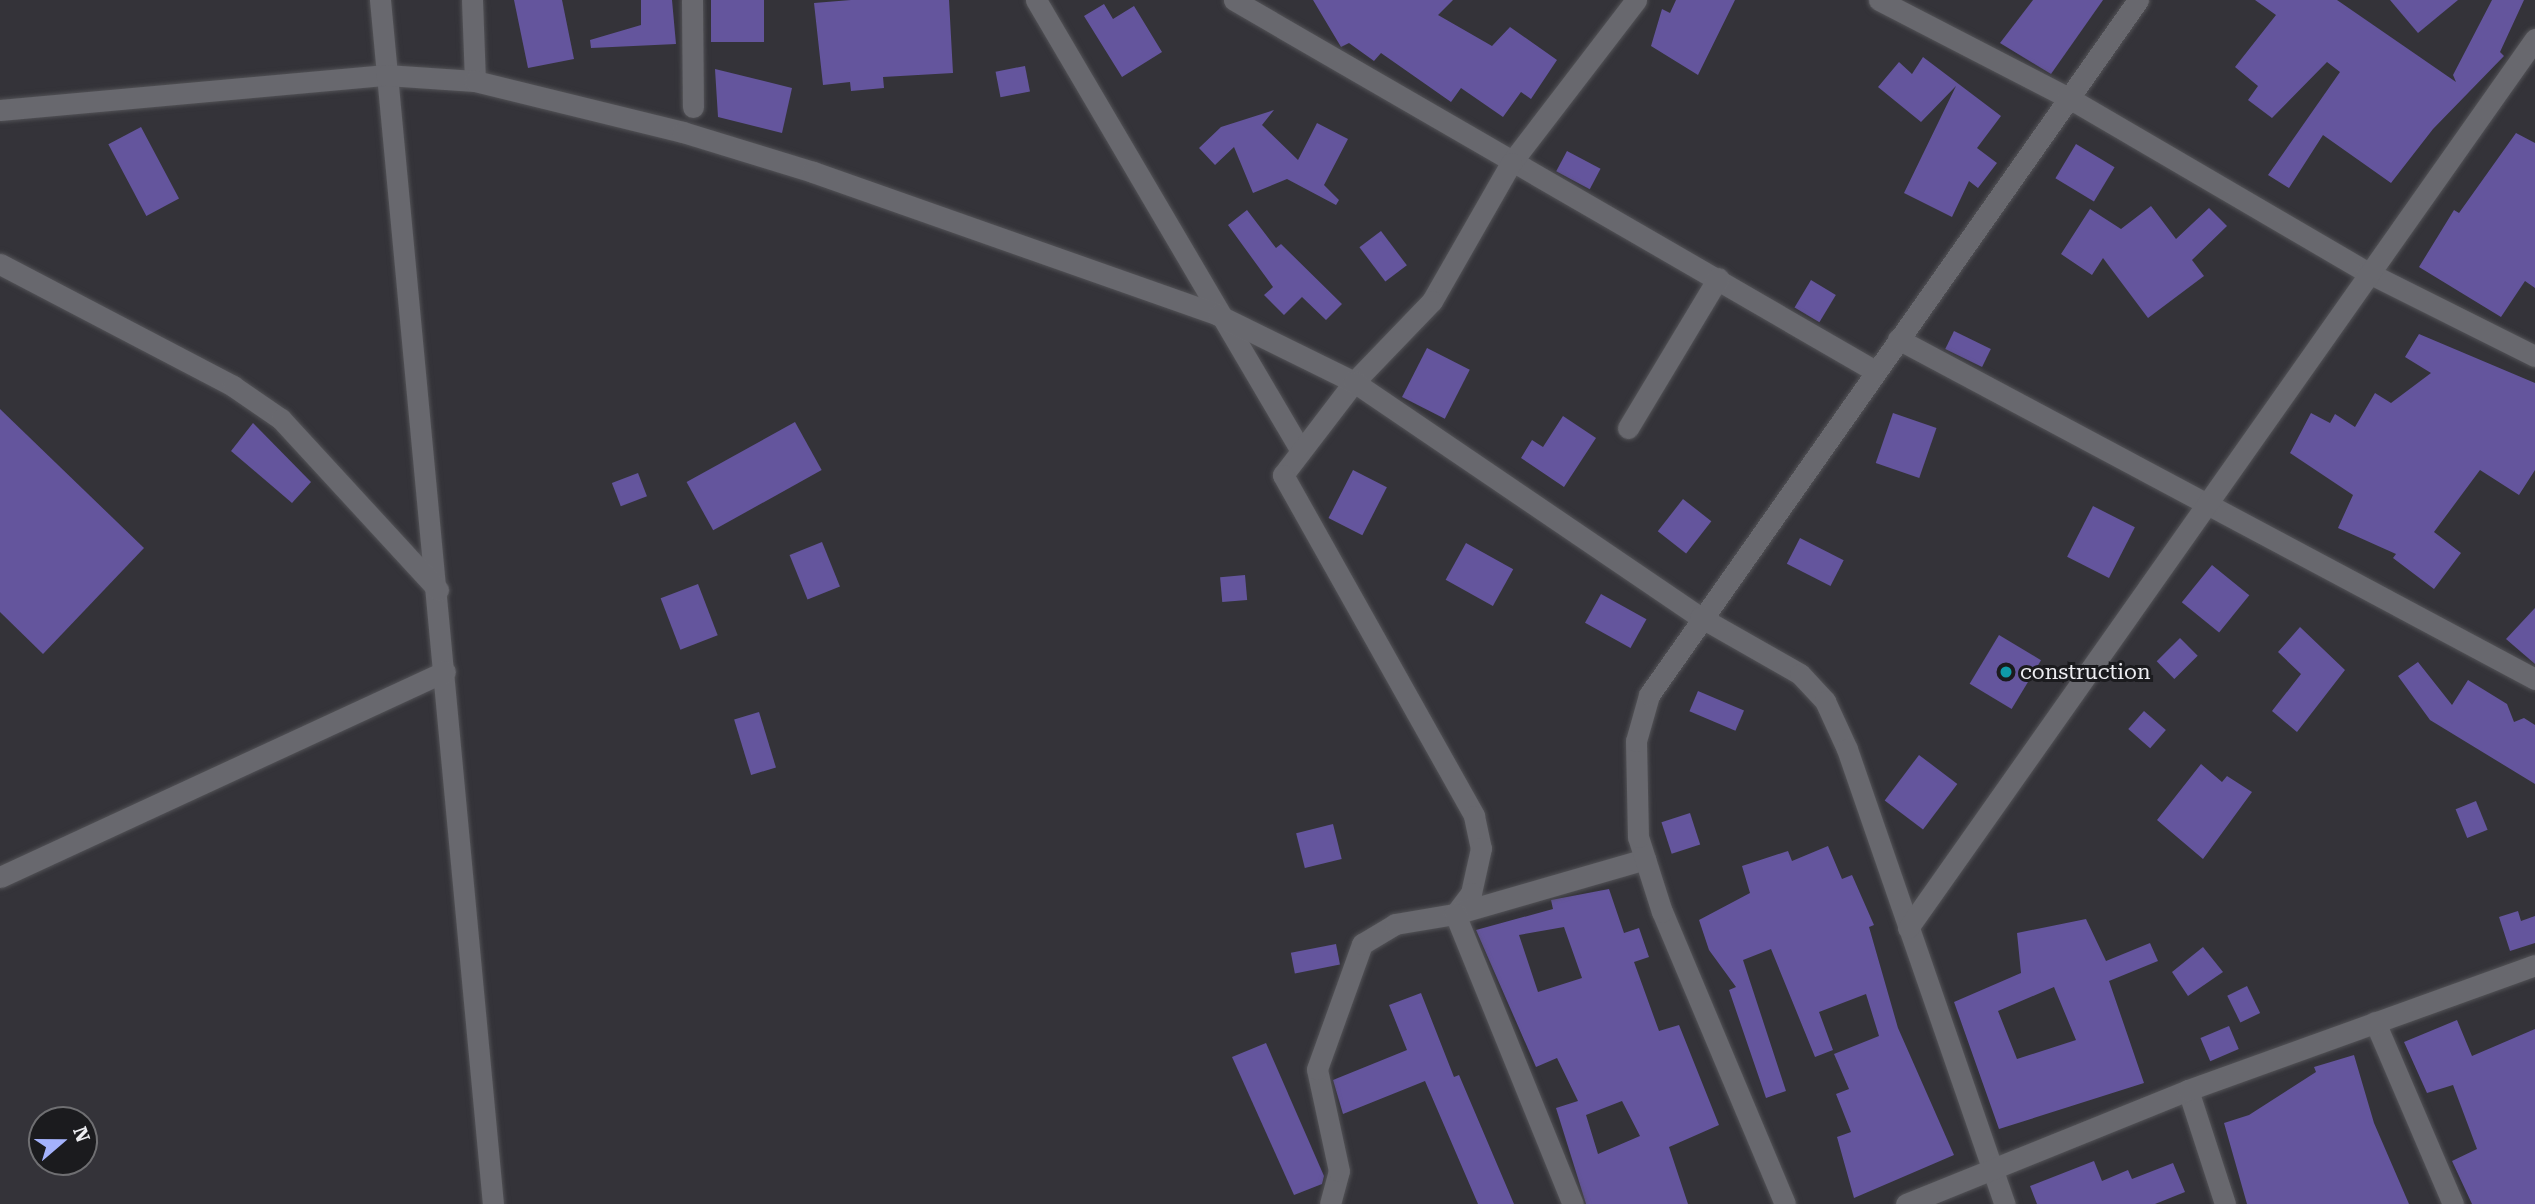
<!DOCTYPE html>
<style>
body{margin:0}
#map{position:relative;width:2535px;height:1204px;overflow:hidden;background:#343339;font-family:"Roboto Serif",serif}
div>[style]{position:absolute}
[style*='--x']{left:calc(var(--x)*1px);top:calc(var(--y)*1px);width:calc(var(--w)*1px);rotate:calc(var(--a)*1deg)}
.building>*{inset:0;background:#64559d;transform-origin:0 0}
.roads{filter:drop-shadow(0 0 2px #525256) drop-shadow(0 0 2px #525256)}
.street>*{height:21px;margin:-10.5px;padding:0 10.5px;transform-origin:10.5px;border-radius:10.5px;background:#68686e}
.secondary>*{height:21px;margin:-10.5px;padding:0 10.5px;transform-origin:10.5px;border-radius:10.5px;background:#68686e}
.dots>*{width:19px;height:19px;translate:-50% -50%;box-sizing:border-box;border:4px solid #1b1b1e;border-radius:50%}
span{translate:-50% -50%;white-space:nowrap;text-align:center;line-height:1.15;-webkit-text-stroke:6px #1b1b1e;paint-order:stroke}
.poi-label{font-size:21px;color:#ededf1}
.left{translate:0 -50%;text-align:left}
.north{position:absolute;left:28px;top:1106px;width:70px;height:70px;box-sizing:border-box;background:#1b1b1e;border:2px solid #6f6f72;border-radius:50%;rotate:70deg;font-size:19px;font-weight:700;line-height:28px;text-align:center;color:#ededf1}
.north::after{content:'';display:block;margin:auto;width:24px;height:32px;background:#a4b2fc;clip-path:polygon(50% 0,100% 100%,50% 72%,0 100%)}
</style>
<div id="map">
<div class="building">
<i style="clip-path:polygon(514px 0,562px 0,574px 59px,528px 68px)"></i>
<i style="clip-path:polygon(641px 0,672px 0,676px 44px,591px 48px,590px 40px,641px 25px)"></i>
<i style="left:711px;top:0;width:53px;height:42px"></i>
<i style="clip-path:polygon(851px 0,949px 0,953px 73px,883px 77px,884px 88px,851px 91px,850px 82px,823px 85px,814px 3px)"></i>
<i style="clip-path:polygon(1313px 0,1453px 0,1438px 15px,1492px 46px,1510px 27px,1557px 60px,1531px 99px,1521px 92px,1503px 117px,1461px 88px,1451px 102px,1381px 53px,1374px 61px,1349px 43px,1341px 47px)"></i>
<i style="clip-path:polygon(1676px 0,1735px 0,1698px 75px,1651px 46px,1662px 9px,1670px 13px)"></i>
<i style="clip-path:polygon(2033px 0,2103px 0,2051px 74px,2000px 43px)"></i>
<i style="clip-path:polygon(2255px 0,2337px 0,2456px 82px,2453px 75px,2492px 0,2524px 0,2500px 52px,2504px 56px,2433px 129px,2391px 183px,2323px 135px,2289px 188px,2268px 175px,2340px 72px,2327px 62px,2272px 118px,2248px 100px,2258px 86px,2235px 67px,2276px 15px)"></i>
<i style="clip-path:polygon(2390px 0,2458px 0,2418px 33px)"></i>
<i style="clip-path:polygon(1104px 4px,1113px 19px,1134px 6px,1162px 52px,1122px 77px,1084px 16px)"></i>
<i style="clip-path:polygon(1923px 57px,2001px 116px,1977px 148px,1997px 163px,1978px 188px,1969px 181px,1952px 217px,1904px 193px,1956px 86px,1921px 122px,1878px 87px,1899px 62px,1912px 74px)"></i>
<i style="left:1025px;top:66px;width:26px;height:30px;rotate:79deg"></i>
<i style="clip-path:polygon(715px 69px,792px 88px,782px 133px,718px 117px)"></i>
<i style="clip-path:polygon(1274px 110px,1262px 125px,1298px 160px,1317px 123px,1348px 139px,1324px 185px,1339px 200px,1336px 205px,1287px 179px,1253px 193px,1234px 147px,1215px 165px,1199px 148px,1221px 127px)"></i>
<i style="left:141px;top:127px;width:81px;height:37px;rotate:62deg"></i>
<i style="clip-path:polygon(2516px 133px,2535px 143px,2535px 288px,2525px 281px,2501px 317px,2419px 267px,2454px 210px,2459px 213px)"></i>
<i style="left:2076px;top:144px;width:45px;height:40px;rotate:31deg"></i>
<i style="left:1567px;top:151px;width:38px;height:23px;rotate:28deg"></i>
<i style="clip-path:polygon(2151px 206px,2176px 239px,2209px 208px,2227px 226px,2192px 260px,2204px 276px,2148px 318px,2103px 258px,2092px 275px,2061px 254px,2090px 209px,2121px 229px)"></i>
<i style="clip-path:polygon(1247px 210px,1276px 248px,1281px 244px,1342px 304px,1326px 320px,1302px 297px,1284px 315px,1264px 295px,1273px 287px,1228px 225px)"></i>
<i style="left:1381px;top:231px;width:43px;height:27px;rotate:53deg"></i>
<i style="left:1811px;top:280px;width:29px;height:32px;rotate:31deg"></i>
<i style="left:1954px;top:331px;width:41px;height:20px;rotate:26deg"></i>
<i style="clip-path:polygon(2419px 334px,2535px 383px,2535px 470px,2519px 495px,2480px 470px,2434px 532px,2461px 553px,2434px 589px,2393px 558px,2396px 554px,2338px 528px,2353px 495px,2290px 453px,2311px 413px,2330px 423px,2335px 414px,2355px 427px,2375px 393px,2391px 403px,2431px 373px,2405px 357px)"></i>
<i style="left:1427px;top:348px;width:48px;height:55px;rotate:27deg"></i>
<i style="clip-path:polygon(0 409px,144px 548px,43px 654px,0 612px)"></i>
<i style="left:1893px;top:413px;width:46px;height:53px;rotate:19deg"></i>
<i style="clip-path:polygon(1563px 416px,1596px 438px,1564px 487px,1521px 458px,1532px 440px,1543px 447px)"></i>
<i style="left:795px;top:422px;width:55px;height:124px;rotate:61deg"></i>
<i style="clip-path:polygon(253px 423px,311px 482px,292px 503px,231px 451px)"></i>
<i style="left:1353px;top:470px;width:38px;height:54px;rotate:27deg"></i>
<i style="left:638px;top:473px;width:25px;height:28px;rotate:69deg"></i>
<i style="left:1683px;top:499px;width:36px;height:41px;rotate:38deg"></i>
<i style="left:2093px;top:506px;width:47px;height:57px;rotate:27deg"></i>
<i style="left:1800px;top:538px;width:49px;height:29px;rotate:27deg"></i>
<i style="left:822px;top:542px;width:48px;height:35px;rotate:68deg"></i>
<i style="left:1466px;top:543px;width:54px;height:42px;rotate:29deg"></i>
<i style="left:2212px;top:565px;width:48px;height:48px;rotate:39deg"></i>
<i style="left:1245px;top:575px;width:25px;height:25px;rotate:85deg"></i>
<i style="left:698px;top:584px;width:55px;height:40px;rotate:69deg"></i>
<i style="left:1601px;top:594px;width:52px;height:33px;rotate:29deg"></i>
<i style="clip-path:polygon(2535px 608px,2535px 664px,2506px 639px)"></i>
<i style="clip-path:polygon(2300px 627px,2345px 670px,2297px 732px,2272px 711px,2301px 674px,2278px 652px)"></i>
<i style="left:1999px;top:635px;width:49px;height:57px;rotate:31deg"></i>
<i style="left:2180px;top:638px;width:25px;height:33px;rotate:45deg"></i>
<i style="clip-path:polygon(2418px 662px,2452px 705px,2468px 680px,2507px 704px,2514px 722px,2524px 718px,2535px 725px,2535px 784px,2430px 720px,2398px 676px)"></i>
<i style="left:1698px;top:691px;width:50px;height:22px;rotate:23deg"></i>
<i style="left:2144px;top:711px;width:29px;height:24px;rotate:41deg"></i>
<i style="left:759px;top:712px;width:58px;height:26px;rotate:73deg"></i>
<i style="left:1919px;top:755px;width:48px;height:57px;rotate:37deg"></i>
<i style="clip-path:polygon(2201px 764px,2222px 782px,2227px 776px,2252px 792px,2203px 859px,2157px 820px)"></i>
<i style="left:2476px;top:801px;width:31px;height:22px;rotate:68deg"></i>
<i style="left:1690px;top:813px;width:33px;height:30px;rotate:72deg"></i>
<i style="left:1333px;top:824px;width:36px;height:38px;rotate:76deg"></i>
<i style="clip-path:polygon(1828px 846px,1842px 879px,1852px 875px,1874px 925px,1869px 927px,1898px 1028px,1954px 1155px,1854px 1198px,1837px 1137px,1851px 1132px,1836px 1094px,1849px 1089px,1834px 1054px,1879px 1036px,1866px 994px,1819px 1012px,1833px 1050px,1815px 1057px,1771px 949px,1743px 960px,1786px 1091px,1766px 1098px,1729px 990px,1736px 987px,1709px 950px,1699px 920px,1750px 893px,1742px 866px,1788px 851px,1792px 861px)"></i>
<i style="clip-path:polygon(evenodd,1609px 889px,1624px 933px,1639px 928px,1649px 957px,1634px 962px,1659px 1031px,1679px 1025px,1719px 1125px,1669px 1147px,1688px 1204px,1586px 1204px,1556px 1108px,1578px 1101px,1557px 1058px,1536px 1067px,1476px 930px,1553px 909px,1551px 900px,1609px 889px,1564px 927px,1582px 978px,1538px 992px,1519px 935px,1564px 927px,1609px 889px,1622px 1101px,1640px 1136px,1598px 1154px,1586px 1115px,1622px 1101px)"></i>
<i style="clip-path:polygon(2518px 911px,2521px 921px,2535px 916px,2535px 943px,2510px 951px,2499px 917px)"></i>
<i style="clip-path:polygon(evenodd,2086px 919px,2106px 961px,2150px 943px,2158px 961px,2109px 981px,2144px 1083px,1999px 1129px,1954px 1002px,2021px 973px,2017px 933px,2086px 919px,2054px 987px,2076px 1040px,2017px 1059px,1998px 1011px,2054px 987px)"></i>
<i style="left:1336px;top:944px;width:21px;height:46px;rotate:79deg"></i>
<i style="clip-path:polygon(2203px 947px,2223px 972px,2188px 996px,2172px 972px)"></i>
<i style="left:2247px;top:986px;width:30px;height:22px;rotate:64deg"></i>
<i style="clip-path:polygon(1421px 993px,1454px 1077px,1459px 1075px,1514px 1204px,1478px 1204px,1425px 1081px,1343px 1114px,1333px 1080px,1407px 1050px,1389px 1005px)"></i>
<i style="clip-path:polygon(2457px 1020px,2472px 1056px,2535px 1029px,2535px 1204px,2472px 1204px,2452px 1161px,2477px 1149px,2453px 1085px,2427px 1093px,2404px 1042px)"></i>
<i style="left:2229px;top:1026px;width:25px;height:31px;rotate:67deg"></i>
<i style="clip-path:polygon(1266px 1043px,1324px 1176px,1322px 1184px,1294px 1195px,1232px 1057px)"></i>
<i style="clip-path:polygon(2354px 1055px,2374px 1123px,2409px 1204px,2247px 1204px,2224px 1123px,2249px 1115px,2316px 1072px,2314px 1067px)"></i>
<i style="clip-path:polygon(2094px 1161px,2102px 1181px,2128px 1170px,2132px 1179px,2173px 1163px,2185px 1192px,2155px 1204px,2037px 1204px,2030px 1186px)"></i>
</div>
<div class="roads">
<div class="street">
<i style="--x:380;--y:0;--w:1209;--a:84.64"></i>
<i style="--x:472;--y:0;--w:81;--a:87.9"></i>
<i style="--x:692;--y:0;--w:107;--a:89.5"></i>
<i style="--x:1036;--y:0;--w:523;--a:59.56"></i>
<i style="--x:1234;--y:0;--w:741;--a:30.06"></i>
<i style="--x:1636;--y:0;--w:205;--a:127.5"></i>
<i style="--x:1511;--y:163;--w:159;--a:119.8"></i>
<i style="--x:1432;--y:301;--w:112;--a:133.9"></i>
<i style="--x:1354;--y:382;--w:117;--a:127.4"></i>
<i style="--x:1283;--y:475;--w:391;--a:60.7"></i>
<i style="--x:1474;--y:816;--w:33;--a:78"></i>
<i style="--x:1481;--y:848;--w:46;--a:102.5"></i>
<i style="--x:1471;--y:893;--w:26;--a:127"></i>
<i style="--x:1455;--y:914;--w:198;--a:-16.1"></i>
<i style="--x:1879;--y:0;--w:214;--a:27.3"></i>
<i style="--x:2069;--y:98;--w:345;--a:30.3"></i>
<i style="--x:2367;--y:272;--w:188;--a:26.6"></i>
<i style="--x:0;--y:110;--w:388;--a:-5.2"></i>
<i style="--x:386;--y:75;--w:89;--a:3.9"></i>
<i style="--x:475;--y:81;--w:214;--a:13.8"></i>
<i style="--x:683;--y:132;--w:136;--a:17.1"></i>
<i style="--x:813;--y:172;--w:430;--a:19.4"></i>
<i style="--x:1218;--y:315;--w:152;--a:26.2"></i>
<i style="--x:1354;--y:382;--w:418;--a:34.2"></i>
<i style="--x:1700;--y:617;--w:115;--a:29.7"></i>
<i style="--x:1800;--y:674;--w:37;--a:47"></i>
<i style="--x:1825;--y:701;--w:53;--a:65.4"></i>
<i style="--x:1847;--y:749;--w:482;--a:70.9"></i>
<i style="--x:0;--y:264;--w:263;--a:27.6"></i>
<i style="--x:233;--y:386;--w:58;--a:34.5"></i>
<i style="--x:281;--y:419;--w:232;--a:47.4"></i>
<i style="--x:1898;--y:339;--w:722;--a:28.09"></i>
<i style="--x:1628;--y:428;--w:175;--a:-59"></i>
<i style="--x:0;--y:877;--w:490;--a:-24.8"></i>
<i style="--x:1908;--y:928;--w:1088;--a:-54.81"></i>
<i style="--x:2375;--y:1022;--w:198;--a:66.8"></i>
<i style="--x:2188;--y:1090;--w:120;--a:72"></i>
<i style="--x:1330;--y:1204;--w:34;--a:-75"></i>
<i style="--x:1339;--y:1171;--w:104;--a:-102.2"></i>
<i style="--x:1317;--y:1069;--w:133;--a:-70.2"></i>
<i style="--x:1362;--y:944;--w:39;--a:-31"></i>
<i style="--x:1395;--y:924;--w:61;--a:-9.5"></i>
<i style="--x:1455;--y:914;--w:313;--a:67.9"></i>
<i style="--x:1906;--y:1204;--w:304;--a:-22"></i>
<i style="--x:2188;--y:1090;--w:369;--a:-19.8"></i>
</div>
<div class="secondary">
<i style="--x:1785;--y:1204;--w:317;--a:-112.8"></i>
<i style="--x:1662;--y:912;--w:79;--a:-107.7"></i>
<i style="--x:1638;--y:837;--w:96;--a:-91.2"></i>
<i style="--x:1636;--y:741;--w:48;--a:-74.2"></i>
<i style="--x:1649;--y:695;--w:850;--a:-54.87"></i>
</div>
</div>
<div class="dots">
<i style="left:2006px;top:672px;background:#0f9aa8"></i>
</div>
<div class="poi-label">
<span class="left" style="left:2020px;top:672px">construction</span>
</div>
<div class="north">N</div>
</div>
